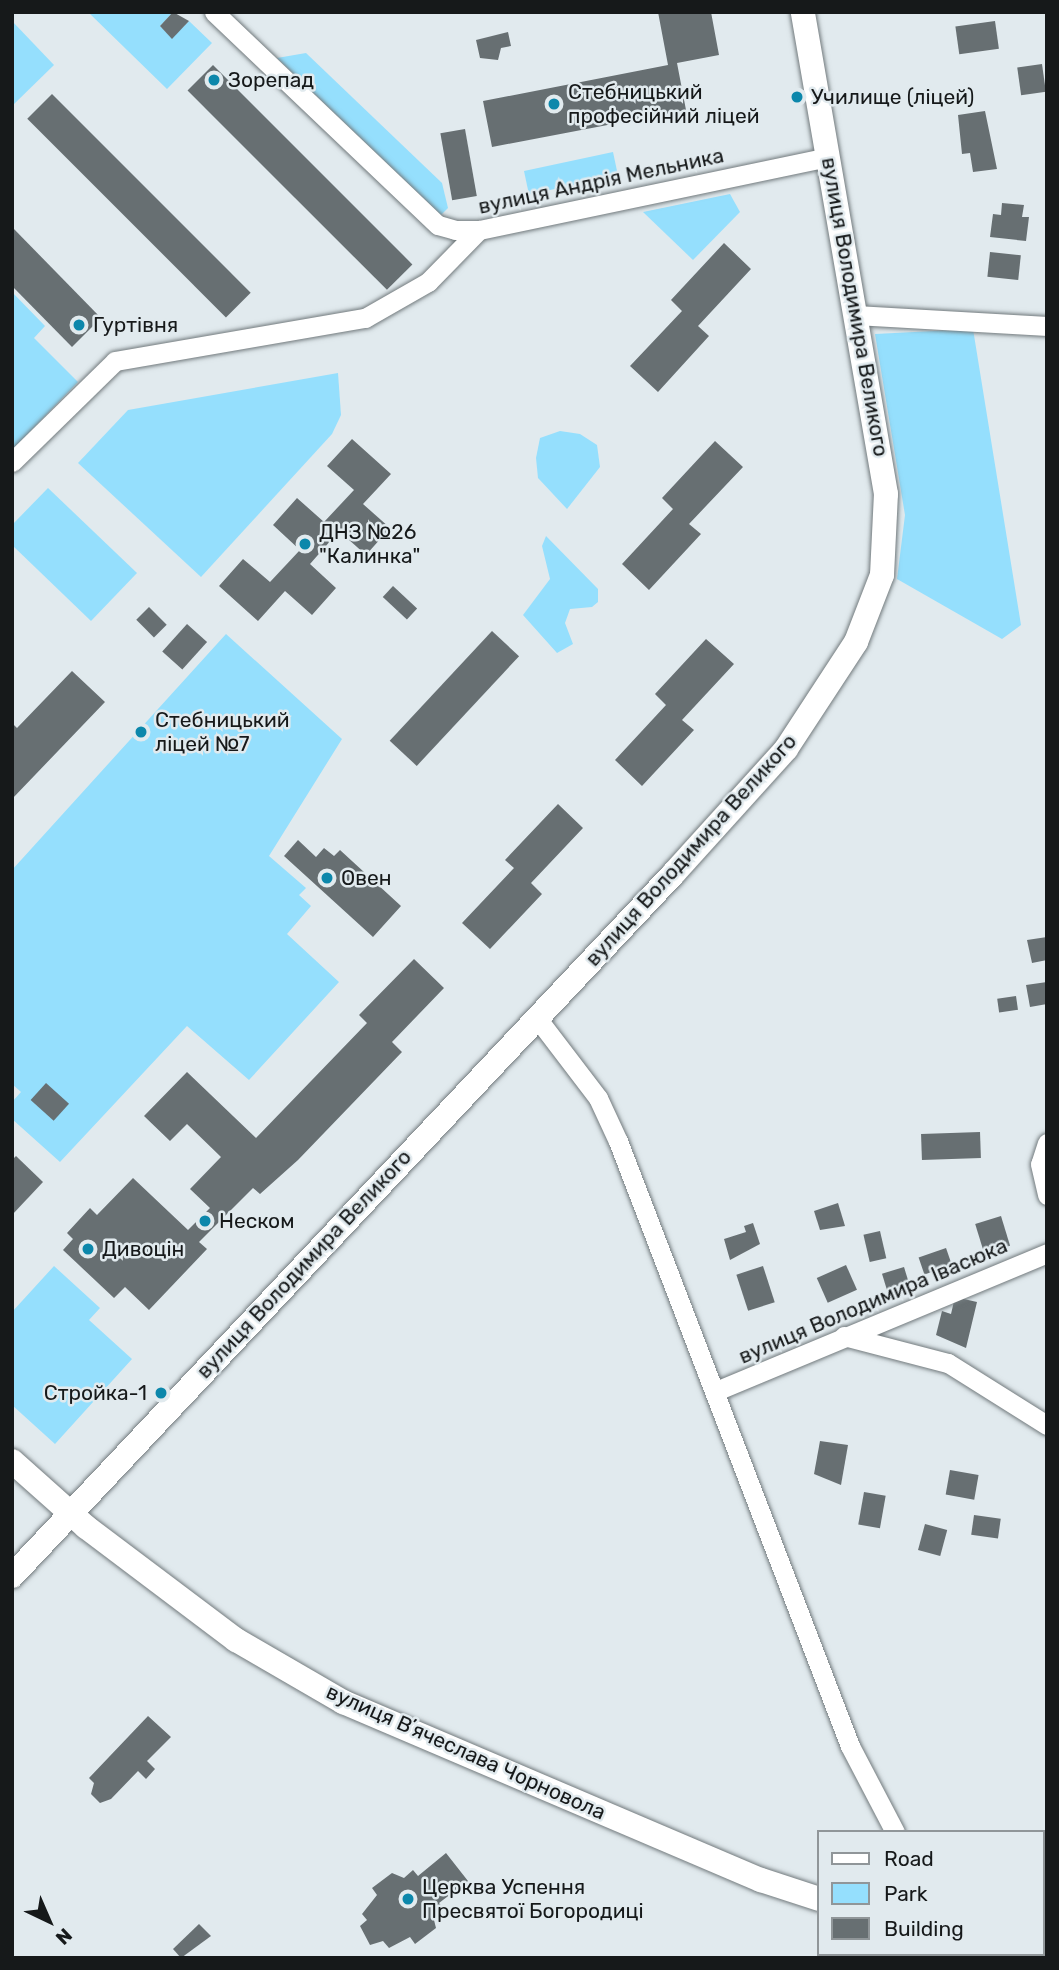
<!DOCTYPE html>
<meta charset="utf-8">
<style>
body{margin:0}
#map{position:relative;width:1059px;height:1970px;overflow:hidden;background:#e1eaee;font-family:Rubik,sans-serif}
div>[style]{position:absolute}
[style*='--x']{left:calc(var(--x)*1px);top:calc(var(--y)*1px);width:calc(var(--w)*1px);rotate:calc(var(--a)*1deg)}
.green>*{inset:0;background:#95dffd;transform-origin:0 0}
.building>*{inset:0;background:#676f72;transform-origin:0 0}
.roads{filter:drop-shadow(0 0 2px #727a7d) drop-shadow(0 0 2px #727a7d)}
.minor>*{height:19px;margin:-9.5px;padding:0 9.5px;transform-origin:9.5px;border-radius:9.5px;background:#fff}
.tertiary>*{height:24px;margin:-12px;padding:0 12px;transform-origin:12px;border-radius:12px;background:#fff}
.dots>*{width:19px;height:19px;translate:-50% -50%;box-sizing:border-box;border:4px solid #e1eaee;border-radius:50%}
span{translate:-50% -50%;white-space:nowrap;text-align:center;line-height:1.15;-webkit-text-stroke:5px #e1eaee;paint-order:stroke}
.poi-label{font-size:21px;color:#16191a}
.left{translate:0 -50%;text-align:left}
.right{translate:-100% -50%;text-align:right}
.street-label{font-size:21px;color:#16191a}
.frame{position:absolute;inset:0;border:14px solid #16191a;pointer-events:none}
.legend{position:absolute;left:817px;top:1830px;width:228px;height:126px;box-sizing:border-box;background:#e1eaee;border:2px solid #909699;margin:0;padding:9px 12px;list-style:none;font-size:21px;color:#16191a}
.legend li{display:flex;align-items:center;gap:14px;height:35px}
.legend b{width:35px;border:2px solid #909699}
.north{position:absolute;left:14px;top:1886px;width:70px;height:70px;-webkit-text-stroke:5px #e1eaee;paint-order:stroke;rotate:136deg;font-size:19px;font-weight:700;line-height:28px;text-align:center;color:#16191a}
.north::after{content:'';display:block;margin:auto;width:24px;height:32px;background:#16191a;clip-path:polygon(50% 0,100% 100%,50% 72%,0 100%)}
</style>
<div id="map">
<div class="green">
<i style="clip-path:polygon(88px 12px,173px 12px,160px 26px,172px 38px,189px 21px,212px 43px,167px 89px)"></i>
<i style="clip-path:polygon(12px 21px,54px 65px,12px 106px)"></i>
<i style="clip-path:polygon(306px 53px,442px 183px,448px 208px,441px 215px,277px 58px)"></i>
<i style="left:613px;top:152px;width:24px;height:91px;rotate:78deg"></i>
<i style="clip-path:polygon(730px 194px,740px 212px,693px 260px,643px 212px)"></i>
<i style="clip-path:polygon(12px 292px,45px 326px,34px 338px,78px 382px,12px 450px)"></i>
<i style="clip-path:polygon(973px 329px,1021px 625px,1002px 639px,897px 579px,905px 515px,875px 334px)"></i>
<i style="clip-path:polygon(338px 373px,341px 415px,332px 434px,201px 577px,78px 463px,128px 410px)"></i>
<i style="clip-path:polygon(560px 431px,580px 434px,597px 445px,600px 467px,567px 509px,538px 478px,536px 458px,540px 438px)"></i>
<i style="clip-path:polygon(48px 488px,137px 573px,91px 621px,12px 545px,12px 525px)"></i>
<i style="clip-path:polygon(546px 536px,598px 589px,598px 602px,592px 607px,570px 609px,565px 623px,573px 644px,557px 653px,523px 615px,550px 579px,542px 546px)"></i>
<i style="clip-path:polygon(226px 634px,342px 739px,269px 856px,306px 888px,299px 895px,311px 906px,287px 934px,339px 982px,249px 1080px,187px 1026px,60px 1162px,12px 1119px,12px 1102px,21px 1092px,12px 1084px,12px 870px)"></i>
<i style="clip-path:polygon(54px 1266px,100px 1308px,89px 1320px,132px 1359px,55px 1444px,12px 1405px,12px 1312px)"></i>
</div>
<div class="building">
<i style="clip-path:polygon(173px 12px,189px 21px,172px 39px,160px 26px)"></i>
<i style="clip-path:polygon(658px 12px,711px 12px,719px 55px,677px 63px,686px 110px,492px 147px,483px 101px,668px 65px)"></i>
<i style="left:995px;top:21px;width:28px;height:40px;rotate:82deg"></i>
<i style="clip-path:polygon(508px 32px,511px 46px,501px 48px,498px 60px,480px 58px,476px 40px)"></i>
<i style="left:1042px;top:64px;width:28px;height:25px;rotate:82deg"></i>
<i style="left:213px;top:65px;width:282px;height:36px;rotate:45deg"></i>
<i style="left:52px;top:94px;width:281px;height:35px;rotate:45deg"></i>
<i style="clip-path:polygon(985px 111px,997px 169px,973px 172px,970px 153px,962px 154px,958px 115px)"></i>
<i style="left:465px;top:129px;width:68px;height:25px;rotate:80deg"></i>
<i style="clip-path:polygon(1002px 203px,1024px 205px,1022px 217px,1029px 217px,1026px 241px,990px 237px,993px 214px,1001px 215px)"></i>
<i style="clip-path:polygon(12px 227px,101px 318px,72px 347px,12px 286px)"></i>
<i style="clip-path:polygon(724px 243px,751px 269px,698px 326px,709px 336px,658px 392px,630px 366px,682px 311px,671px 300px)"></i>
<i style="left:990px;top:252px;width:31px;height:25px;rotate:6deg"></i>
<i style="clip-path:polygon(352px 439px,391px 474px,363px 504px,390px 528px,366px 555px,339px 531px,310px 564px,336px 588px,312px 615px,285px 591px,258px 621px,219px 586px,243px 559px,270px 582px,300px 550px,273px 525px,297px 498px,324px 522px,354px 490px,327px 466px)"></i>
<i style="clip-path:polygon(715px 441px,743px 467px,689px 524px,701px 534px,649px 590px,622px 564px,673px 509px,662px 498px)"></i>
<i style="left:393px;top:586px;width:33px;height:15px;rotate:43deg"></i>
<i style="left:149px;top:607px;width:25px;height:18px;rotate:45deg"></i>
<i style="left:187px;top:624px;width:27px;height:37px;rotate:42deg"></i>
<i style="left:492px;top:631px;width:37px;height:150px;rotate:43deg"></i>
<i style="clip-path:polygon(706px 639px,734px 664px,682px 720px,694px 730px,642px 786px,615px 760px,666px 705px,655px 694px)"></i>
<i style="clip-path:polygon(72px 671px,105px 702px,12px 799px,12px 723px,17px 728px)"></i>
<i style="clip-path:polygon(558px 804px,583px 828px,531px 883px,542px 894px,490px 949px,462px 923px,514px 868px,505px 860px)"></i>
<i style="clip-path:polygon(298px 840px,316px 857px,324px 848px,334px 856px,340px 850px,401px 906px,373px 937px,284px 856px)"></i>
<i style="clip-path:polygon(1047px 937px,1047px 960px,1032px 963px,1027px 940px)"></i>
<i style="clip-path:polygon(414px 959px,444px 988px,392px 1042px,402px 1052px,298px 1160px,260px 1194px,253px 1188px,199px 1242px,207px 1249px,149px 1310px,125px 1287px,114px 1298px,63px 1250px,73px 1239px,67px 1233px,90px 1208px,97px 1215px,133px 1178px,188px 1230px,210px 1208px,190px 1189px,221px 1157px,187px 1124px,170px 1141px,144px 1116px,187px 1072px,256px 1138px,367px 1023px,359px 1015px)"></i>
<i style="clip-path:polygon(1047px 982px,1047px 1004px,1030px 1007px,1026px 985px)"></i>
<i style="left:1016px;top:996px;width:14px;height:19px;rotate:82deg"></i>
<i style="left:46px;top:1083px;width:31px;height:23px;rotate:42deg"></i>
<i style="left:980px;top:1132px;width:26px;height:59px;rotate:88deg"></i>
<i style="clip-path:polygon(16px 1156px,43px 1182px,12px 1215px,12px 1160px)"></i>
<i style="clip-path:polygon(838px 1203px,845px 1226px,820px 1230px,814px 1211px)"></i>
<i style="left:1001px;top:1216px;width:31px;height:27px;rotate:73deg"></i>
<i style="clip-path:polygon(753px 1223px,760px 1244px,730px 1260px,724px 1239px,746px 1232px,744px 1226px)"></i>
<i style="left:880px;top:1231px;width:28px;height:17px;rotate:77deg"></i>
<i style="left:946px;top:1248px;width:18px;height:29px;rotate:71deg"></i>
<i style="left:846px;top:1265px;width:27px;height:32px;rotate:66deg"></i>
<i style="left:763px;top:1266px;width:38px;height:28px;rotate:72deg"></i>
<i style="left:904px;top:1267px;width:17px;height:23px;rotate:73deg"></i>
<i style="clip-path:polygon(955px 1297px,977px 1302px,966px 1348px,936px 1335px,942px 1311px,951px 1314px)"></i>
<i style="clip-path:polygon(820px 1441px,848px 1445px,841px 1485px,814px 1474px)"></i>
<i style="left:950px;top:1470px;width:29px;height:25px;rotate:10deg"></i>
<i style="left:864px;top:1492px;width:22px;height:33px;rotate:10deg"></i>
<i style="left:974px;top:1515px;width:27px;height:20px;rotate:8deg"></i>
<i style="left:925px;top:1524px;width:23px;height:27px;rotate:15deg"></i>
<i style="clip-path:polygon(148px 1716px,171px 1737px,147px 1761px,155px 1769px,146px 1779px,138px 1771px,111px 1799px,100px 1803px,91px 1794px,94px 1783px,89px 1778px)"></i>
<i style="clip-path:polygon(446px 1853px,468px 1881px,439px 1903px,443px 1908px,433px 1916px,436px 1928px,415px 1944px,410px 1937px,389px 1948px,383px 1941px,370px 1945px,360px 1926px,367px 1920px,362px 1914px,377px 1895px,372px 1888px,392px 1873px,404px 1878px,413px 1870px,418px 1876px)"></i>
<i style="clip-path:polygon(199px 1924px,211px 1936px,181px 1958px,173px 1949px)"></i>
</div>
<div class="roads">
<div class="minor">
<i style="--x:214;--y:12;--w:309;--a:43.6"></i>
<i style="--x:438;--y:225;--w:18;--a:16"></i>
<i style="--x:455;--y:230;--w:24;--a:0"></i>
<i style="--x:479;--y:230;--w:357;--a:-11.8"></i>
<i style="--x:856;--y:315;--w:191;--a:3.3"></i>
<i style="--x:12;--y:462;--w:144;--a:-44.4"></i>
<i style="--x:115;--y:361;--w:254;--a:-9.8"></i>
<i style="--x:365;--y:318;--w:73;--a:-29.7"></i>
<i style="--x:428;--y:282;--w:73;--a:-45.6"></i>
<i style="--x:537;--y:1018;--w:101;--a:52.7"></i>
<i style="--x:598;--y:1098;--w:47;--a:65.1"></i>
<i style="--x:618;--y:1141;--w:648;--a:69.02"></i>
<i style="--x:850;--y:1746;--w:97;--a:62.4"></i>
<i style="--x:1047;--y:1143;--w:22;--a:108"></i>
<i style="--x:1040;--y:1164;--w:32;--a:77"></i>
<i style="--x:844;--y:1336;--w:107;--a:14.6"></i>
<i style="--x:948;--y:1363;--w:117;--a:32.1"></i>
<i style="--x:716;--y:1391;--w:359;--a:-22.6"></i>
</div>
<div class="tertiary">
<i style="--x:12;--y:1461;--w:99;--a:41.7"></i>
<i style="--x:86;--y:1527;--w:188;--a:37"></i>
<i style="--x:236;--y:1640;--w:124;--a:30.1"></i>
<i style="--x:343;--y:1702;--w:454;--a:23.1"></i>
<i style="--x:761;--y:1880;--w:61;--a:18.1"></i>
<i style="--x:12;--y:1576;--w:966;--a:-46.72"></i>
<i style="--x:674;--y:873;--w:167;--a:-47.9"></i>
<i style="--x:786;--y:749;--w:128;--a:-56.8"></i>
<i style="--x:856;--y:642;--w:72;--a:-68.8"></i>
<i style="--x:882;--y:575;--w:81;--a:-87.2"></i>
<i style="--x:886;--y:494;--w:489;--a:-99.8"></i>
<i style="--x:1018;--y:1954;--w:14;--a:17"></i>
</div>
</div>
<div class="dots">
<i style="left:214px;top:80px;background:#0c87ab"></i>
<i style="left:797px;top:97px;background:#0c87ab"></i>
<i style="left:554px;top:104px;background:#0c87ab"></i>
<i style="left:79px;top:325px;background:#0c87ab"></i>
<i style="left:305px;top:544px;background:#0c87ab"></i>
<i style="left:141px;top:732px;background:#0c87ab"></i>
<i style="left:327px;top:878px;background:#0c87ab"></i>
<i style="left:205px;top:1221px;background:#0c87ab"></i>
<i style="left:88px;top:1249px;background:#0c87ab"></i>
<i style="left:161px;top:1393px;background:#0c87ab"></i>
<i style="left:408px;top:1899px;background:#0c87ab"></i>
</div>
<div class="poi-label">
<span class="left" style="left:228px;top:80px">Зорепад</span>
<span class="left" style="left:568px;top:104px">Стебницький<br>професійний ліцей</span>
<span class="left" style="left:811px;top:97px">Училище (ліцей)</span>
<span class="left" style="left:93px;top:325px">Гуртівня</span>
<span class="left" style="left:319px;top:544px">ДНЗ №26<br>"Калинка"</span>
<span class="left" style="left:155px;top:732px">Стебницький<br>ліцей №7</span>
<span class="left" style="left:341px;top:878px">Овен</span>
<span class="left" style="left:219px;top:1221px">Неском</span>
<span class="left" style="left:102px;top:1249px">Дивоцін</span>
<span class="right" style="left:147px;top:1393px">Стройка-1</span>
<span class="left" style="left:422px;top:1899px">Церква Успення<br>Пресвятої Богородиці</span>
</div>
<div class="street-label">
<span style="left:601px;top:181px;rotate:-12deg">вулиця Андрія Мельника</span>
<span style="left:855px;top:307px;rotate:80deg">вулиця Володимира Великого</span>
<span style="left:691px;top:850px;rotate:-48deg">вулиця Володимира Великого</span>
<span style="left:304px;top:1264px;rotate:-47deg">вулиця Володимира Великого</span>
<span style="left:873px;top:1301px;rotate:-23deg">вулиця Володимира Івасюка</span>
<span style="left:466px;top:1752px;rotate:24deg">вулиця Вʼячеслава Чорновола</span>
</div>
<div class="frame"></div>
<ul class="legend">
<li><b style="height:9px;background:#fff"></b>Road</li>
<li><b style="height:19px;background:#95dffd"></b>Park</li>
<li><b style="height:19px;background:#676f72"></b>Building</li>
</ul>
<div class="north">N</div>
</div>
